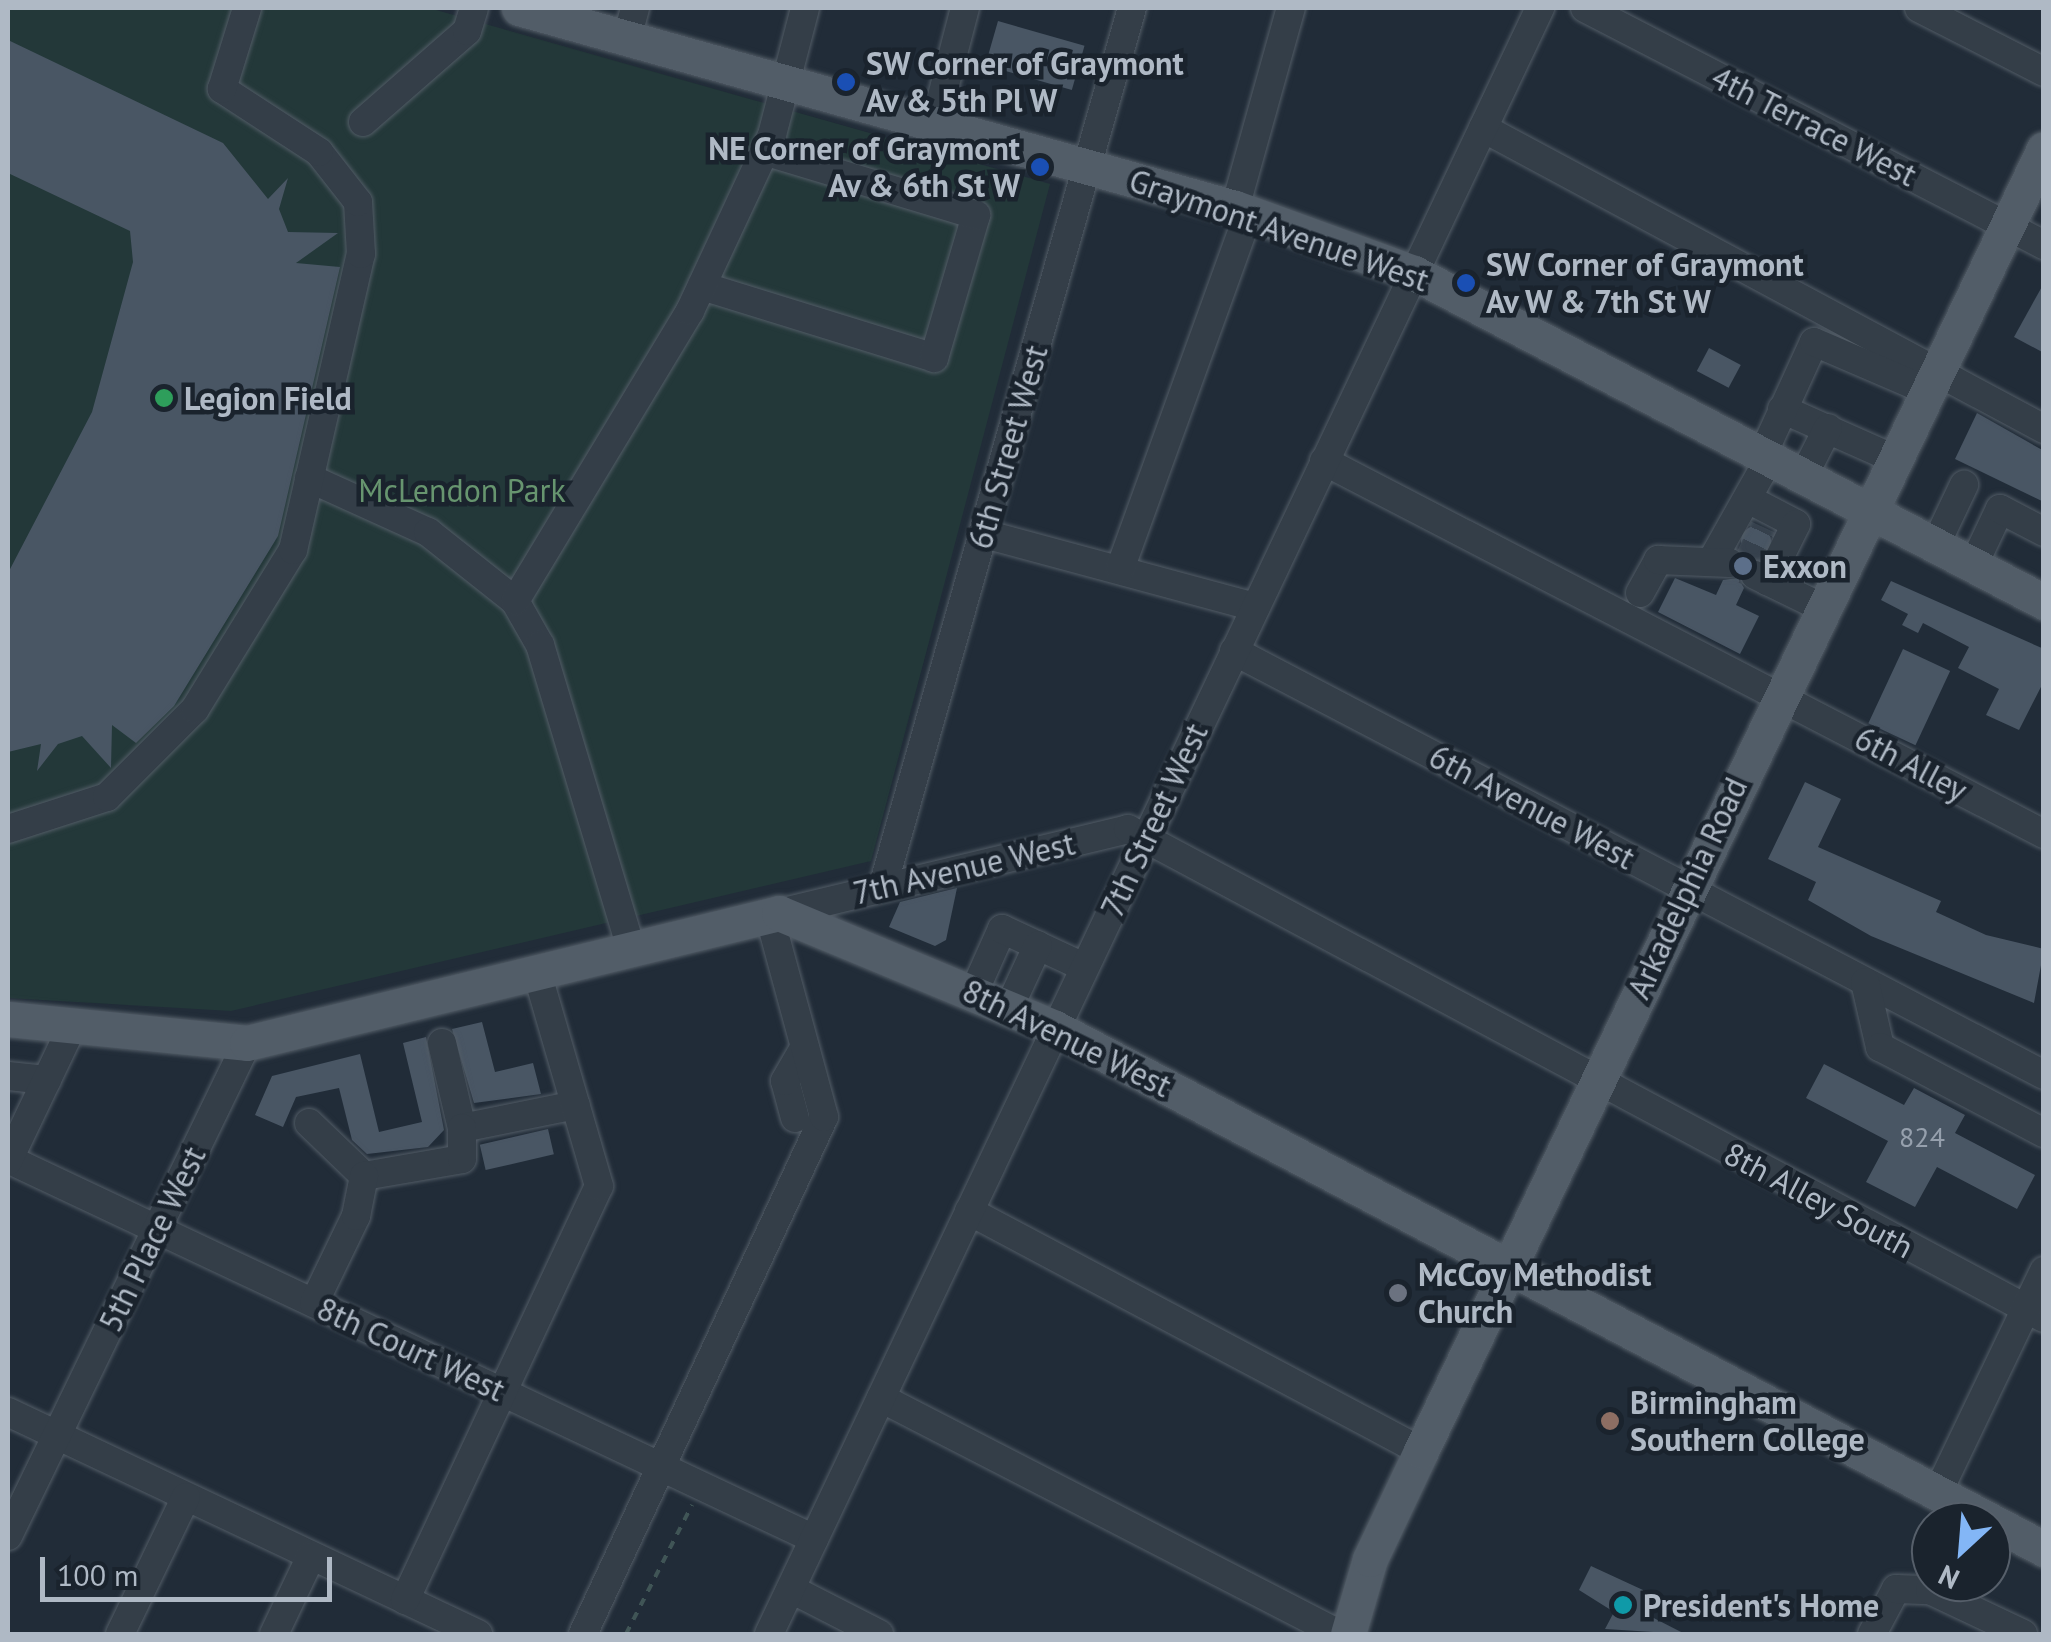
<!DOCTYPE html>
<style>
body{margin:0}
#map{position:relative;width:2051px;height:1642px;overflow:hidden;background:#212c38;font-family:"PT Sans",sans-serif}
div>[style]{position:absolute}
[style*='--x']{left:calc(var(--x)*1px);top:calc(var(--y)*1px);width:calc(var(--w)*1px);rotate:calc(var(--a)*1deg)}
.green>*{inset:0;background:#233839}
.building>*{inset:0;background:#495664;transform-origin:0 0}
.round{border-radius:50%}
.minor-tunnel>*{height:28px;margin-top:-14px;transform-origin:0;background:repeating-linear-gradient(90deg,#36414d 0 28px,transparent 0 42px)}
.path>*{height:4px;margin-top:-2px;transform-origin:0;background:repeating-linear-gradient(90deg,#405556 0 8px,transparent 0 16px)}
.roads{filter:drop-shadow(0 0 2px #525c66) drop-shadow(0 0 2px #525c66)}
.minor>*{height:28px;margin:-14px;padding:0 14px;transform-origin:14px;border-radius:14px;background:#343e48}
.major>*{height:35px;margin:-17.5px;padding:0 17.5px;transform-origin:17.5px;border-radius:17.5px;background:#525d68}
.dots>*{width:28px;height:28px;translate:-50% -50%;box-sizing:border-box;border:5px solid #1a232d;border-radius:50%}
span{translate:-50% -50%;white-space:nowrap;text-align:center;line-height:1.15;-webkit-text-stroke:9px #1a232d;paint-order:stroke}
.number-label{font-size:28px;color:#96a0ad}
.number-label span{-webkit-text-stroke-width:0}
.poi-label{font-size:32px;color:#afb9c5;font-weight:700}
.left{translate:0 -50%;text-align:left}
.right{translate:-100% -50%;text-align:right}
.street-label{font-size:32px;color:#afb9c5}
.park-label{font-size:32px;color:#67956f}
.frame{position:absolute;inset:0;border:10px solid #afb9c5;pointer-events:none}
.north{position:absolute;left:1911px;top:1502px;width:100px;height:100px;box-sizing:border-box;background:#1a232d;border:2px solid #565f6a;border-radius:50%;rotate:206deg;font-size:28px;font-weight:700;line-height:40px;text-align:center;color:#afb9c5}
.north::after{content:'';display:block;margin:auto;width:35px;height:45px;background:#83b6f6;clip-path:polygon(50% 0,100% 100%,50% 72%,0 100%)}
.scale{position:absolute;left:40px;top:1557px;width:292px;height:45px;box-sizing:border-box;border:5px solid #afb9c5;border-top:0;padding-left:12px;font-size:30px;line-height:35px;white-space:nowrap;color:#afb9c5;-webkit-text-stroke:8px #1a232d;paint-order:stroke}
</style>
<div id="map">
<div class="green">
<i style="clip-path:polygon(8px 8px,429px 8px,1050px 184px,871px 861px,231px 1011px,8px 998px)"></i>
</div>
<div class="building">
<i style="left:998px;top:21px;width:90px;height:46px;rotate:16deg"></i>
<i style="clip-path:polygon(8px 40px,223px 143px,268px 199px,288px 178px,279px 209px,288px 232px,338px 233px,296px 263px,340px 267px,278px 536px,174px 706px,136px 743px,112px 725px,111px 768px,82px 736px,58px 744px,37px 771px,41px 744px,8px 752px,8px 573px,92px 412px,133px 262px,130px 231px,8px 173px)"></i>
<i style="clip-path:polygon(2044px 283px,2044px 353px,2014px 337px)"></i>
<i style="left:1709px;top:348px;width:36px;height:26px;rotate:28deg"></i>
<i style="clip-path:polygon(1977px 413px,2044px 451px,2044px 502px,1955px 459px)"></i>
<i class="round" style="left:1741px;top:526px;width:30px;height:30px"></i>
<i style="clip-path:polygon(1675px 578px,1716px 595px,1723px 580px,1738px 578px,1744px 588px,1736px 605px,1759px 616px,1740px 654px,1658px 612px)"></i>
<i style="clip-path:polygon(1891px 581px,2044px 649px,2044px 681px,2019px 730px,1986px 715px,1999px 689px,1958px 668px,1969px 647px,1923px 623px,1918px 633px,1902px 625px,1908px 614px,1881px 600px)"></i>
<i style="left:1903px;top:649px;width:52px;height:82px;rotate:25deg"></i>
<i style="clip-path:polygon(1805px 782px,1841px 799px,1818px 847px,1941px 901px,1936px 912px,1986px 935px,2044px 949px,2034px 1003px,1871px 936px,1808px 900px,1816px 882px,1768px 859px)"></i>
<i style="clip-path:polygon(957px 888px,946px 940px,935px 946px,889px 927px,900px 902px)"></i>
<i style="clip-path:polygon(482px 1022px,495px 1072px,533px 1063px,541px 1094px,474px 1103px,452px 1029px)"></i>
<i style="clip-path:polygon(426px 1037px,444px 1130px,428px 1147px,367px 1154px,352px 1140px,339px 1088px,296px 1097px,283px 1127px,255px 1115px,272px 1076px,360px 1054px,379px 1132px,422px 1122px,403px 1043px)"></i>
<i style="clip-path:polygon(1824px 1064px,1904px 1105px,1914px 1088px,1965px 1115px,1955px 1133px,2035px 1175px,2017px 1209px,1937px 1167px,1915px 1207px,1866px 1182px,1888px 1141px,1806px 1098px)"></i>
<i style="left:548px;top:1129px;width:26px;height:70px;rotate:77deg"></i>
<i style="clip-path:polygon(1591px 1566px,1643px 1590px,1642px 1612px,1685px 1634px,1605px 1629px,1614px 1612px,1579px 1590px)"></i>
</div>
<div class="minor-tunnel">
<i style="--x:1752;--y:573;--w:9;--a:-159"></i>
<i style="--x:1744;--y:570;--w:47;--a:-65.1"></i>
</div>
<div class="path">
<i style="--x:626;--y:1634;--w:145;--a:-62.9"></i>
</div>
<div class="roads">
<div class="minor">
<i style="--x:1585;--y:8;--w:517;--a:27.31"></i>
<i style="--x:1919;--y:8;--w:140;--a:27.1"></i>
<i style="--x:627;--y:38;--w:31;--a:-75"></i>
<i style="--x:363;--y:122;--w:138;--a:-41.2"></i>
<i style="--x:467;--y:31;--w:24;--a:-73"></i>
<i style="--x:935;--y:123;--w:119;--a:-75.4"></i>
<i style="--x:1483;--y:128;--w:637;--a:28.22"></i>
<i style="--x:1235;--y:208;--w:208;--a:-74.4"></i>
<i style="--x:702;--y:286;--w:243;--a:17.2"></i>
<i style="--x:934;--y:358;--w:149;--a:-73.6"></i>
<i style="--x:976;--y:215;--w:221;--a:-163.2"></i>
<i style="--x:1782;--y:409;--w:120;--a:24"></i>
<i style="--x:1762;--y:456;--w:125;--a:-65.5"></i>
<i style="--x:1814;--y:342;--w:122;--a:23.2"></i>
<i style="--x:1324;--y:461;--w:811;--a:27.39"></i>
<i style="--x:1803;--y:477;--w:55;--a:-63"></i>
<i style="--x:309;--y:478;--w:131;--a:24.4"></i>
<i style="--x:428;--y:532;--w:111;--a:38.4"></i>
<i style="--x:515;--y:601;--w:51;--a:60.4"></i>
<i style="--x:540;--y:645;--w:317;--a:73.3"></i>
<i style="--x:1748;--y:499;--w:54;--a:27.5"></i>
<i style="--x:1796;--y:524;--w:64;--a:116.2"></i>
<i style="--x:984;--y:534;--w:280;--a:15.1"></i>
<i style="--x:1935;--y:546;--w:68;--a:-64.6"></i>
<i style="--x:1715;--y:555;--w:110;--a:-60.6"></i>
<i style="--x:1973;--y:566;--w:63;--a:-64.7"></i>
<i style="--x:2000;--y:509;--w:50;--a:27.6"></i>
<i style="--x:1120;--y:569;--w:379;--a:-70.1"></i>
<i style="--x:1755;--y:575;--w:73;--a:25.9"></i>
<i style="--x:1640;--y:593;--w:38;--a:-61"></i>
<i style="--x:1658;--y:560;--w:72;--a:2.4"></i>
<i style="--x:515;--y:601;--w:339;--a:-58.9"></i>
<i style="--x:690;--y:311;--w:194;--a:-65"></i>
<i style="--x:772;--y:135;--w:131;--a:-75.4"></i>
<i style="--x:1234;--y:651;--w:914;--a:27.63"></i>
<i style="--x:8;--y:829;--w:104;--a:-17.9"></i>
<i style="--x:107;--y:797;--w:124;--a:-45"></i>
<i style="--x:195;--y:709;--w:187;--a:-58.4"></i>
<i style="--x:293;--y:550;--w:304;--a:-77.1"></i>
<i style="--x:361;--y:254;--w:52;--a:-93.3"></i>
<i style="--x:358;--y:202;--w:63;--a:-128"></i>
<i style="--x:319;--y:152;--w:116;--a:-147"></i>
<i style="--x:222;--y:89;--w:85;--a:-72.8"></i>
<i style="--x:883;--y:886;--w:913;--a:-74.17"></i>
<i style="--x:779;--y:913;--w:359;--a:-13.5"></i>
<i style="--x:1128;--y:829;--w:1038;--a:28.1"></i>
<i style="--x:1865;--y:982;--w:67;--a:77"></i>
<i style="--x:1880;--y:1047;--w:185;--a:27.7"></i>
<i style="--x:974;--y:992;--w:69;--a:-66"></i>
<i style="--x:1002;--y:929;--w:90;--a:24.9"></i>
<i style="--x:1009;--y:1008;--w:69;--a:-65.3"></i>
<i style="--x:442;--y:1043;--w:87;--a:76.8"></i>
<i style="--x:462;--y:1128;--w:116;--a:-11.4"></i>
<i style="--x:8;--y:1076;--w:39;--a:6"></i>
<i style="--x:795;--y:1118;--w:38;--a:-105"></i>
<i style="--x:785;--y:1081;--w:39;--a:-60"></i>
<i style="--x:309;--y:1123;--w:76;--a:43.9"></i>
<i style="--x:364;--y:1176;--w:99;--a:-9.8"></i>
<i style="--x:462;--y:1159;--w:31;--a:-90"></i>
<i style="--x:8;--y:1159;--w:891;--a:25.24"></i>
<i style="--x:8;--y:1161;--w:151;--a:-64.5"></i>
<i style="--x:969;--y:1211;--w:512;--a:27.97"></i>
<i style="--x:314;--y:1303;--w:97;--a:-64.2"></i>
<i style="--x:356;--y:1216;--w:41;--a:-78.7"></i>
<i style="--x:881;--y:1398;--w:515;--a:27.26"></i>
<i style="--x:8;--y:1412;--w:520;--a:25.28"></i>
<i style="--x:1939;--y:1490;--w:243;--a:-64.4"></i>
<i style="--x:8;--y:1536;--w:548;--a:-64.14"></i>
<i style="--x:791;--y:1589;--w:99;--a:27.1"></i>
<i style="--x:405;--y:1600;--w:457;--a:-64.9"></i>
<i style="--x:599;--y:1186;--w:223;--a:-106.2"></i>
<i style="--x:120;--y:1634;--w:152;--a:-64.3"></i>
<i style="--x:274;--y:1634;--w:86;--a:-64.6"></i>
<i style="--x:583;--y:1634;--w:570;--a:-65.01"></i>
<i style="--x:824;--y:1117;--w:209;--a:-105.2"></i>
<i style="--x:769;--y:1634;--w:1800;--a:-64.63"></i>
<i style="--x:1872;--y:1634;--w:51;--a:-61.9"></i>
<i style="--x:1896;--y:1589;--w:34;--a:2"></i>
<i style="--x:1930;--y:1590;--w:103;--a:25.3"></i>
</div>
<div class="major">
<i style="--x:519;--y:8;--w:743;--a:15.61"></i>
<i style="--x:1235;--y:208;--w:190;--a:20"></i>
<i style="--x:1414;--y:273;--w:711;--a:27.57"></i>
<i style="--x:8;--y:1019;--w:240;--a:5.7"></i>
<i style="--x:247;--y:1043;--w:548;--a:-13.73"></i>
<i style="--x:779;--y:913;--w:299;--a:22.6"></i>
<i style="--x:1055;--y:1028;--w:1118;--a:27.78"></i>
<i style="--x:1348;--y:1634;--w:78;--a:-73.7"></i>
<i style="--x:1370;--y:1559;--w:119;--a:-64.7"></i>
<i style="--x:1421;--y:1451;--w:1443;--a:-64.43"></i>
</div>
</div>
<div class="dots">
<i style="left:846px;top:82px;background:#1a4fb4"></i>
<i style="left:1040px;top:167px;background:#1a4fb4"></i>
<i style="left:1466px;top:283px;background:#1a4fb4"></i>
<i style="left:164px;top:398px;background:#2e9e5b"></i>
<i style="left:1743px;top:566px;background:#5c6f8a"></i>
<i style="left:1398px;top:1293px;background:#6b7280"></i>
<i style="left:1610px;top:1421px;background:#8d6e63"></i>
<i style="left:1623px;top:1605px;background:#0f9aa8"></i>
</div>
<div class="number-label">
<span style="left:1922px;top:1137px">824</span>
</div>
<div class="poi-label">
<span class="left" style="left:866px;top:82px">SW Corner of Graymont<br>Av &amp; 5th Pl W</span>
<span class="right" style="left:1020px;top:167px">NE Corner of Graymont<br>Av &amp; 6th St W</span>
<span class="left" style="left:1486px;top:283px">SW Corner of Graymont<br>Av W &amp; 7th St W</span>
<span class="left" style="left:184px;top:398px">Legion Field</span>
<span class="left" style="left:1763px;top:566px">Exxon</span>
<span class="left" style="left:1418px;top:1293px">McCoy Methodist<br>Church</span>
<span class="left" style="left:1630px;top:1421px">Birmingham<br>Southern College</span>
<span class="left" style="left:1643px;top:1605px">President's Home</span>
</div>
<div class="street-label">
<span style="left:1814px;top:126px;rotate:27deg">4th Terrace West</span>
<span style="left:1279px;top:230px;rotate:19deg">Graymont Avenue West</span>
<span style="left:1008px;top:447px;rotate:-74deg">6th Street West</span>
<span style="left:1911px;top:764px;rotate:28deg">6th Alley</span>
<span style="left:1532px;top:807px;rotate:28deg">6th Avenue West</span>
<span style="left:1154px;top:820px;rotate:-65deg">7th Street West</span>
<span style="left:964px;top:868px;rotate:-13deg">7th Avenue West</span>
<span style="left:1687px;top:888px;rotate:-65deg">Arkadelphia Road</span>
<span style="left:1067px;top:1038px;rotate:26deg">8th Avenue West</span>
<span style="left:1819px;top:1200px;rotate:28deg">8th Alley South</span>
<span style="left:152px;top:1239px;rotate:-64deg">5th Place West</span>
<span style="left:411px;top:1349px;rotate:25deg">8th Court West</span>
</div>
<div class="park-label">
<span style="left:462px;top:490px">McLendon Park</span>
</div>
<div class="frame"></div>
<div class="north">N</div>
<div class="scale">100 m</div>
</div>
